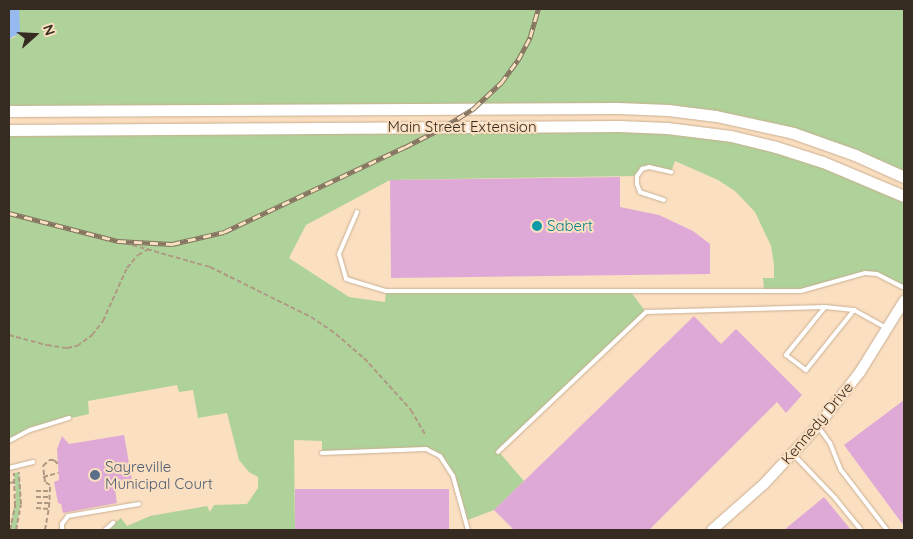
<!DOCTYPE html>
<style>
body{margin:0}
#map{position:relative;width:913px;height:539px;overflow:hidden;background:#fbdfc1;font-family:Quicksand,sans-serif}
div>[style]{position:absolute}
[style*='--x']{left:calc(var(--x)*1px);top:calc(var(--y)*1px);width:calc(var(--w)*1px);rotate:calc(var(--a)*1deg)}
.green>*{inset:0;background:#afd29a}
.water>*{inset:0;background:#96baf0}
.building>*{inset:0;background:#dea9d6;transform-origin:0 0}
.path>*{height:2px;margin-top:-1px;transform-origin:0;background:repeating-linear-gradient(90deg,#af9983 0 5px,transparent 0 7.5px)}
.roads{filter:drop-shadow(0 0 1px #c9af92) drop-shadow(0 0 1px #c9af92)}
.service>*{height:4px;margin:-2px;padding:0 2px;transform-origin:2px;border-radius:2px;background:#fff}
.tertiary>*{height:10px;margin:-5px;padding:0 5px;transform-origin:5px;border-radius:5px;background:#fff}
.secondary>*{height:11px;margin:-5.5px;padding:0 5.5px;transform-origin:5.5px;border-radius:5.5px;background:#fff}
.rail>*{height:4.5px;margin-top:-2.25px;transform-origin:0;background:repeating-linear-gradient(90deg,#fbdfc1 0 8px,#867461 0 16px);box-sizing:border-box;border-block:1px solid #867461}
.dots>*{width:14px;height:14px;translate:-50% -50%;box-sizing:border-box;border:2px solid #fbdfc1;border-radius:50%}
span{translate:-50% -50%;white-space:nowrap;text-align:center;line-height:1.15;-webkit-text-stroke:4px #fbdfc1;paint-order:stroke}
.street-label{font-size:15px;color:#362b20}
.culture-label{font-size:15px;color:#0d838f}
.left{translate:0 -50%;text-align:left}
.service-label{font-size:15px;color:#4e5e75}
.frame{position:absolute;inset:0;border:10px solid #362b20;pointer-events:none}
.north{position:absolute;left:10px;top:10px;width:50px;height:50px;-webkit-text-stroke:4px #fbdfc1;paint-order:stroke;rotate:71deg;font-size:14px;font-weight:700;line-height:20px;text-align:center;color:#362b20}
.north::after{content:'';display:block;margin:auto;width:18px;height:22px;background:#362b20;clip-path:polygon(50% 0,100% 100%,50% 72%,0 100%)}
</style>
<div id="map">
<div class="green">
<i style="clip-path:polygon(19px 9px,904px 9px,904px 177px,808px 138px,683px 111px,9px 111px,9px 39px,15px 37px)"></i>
<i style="clip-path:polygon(619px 126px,746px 140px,904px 196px,904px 288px,877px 274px,865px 273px,807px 290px,764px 290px,763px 278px,774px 278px,774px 265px,771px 246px,755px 212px,735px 191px,718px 180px,675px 161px,671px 172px,645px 167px,637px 176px,390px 180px,306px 225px,289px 258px,349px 297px,385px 302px,386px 291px,630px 291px,646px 312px,499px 452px,524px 481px,494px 510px,465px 521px,453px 476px,440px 456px,426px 449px,322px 453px,322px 441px,294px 440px,295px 530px,105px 530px,121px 518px,127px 526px,150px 516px,207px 506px,210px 512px,214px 505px,247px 504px,258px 488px,258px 477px,249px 472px,239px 460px,227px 413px,198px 418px,193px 390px,179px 392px,177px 385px,88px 401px,89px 414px,50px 423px,9px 441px,9px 130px)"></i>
<i style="clip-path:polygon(19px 472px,21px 493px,19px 515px,16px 530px,10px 530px,16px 495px,14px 473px)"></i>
</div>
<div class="water">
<i style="clip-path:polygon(9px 9px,19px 9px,20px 33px,9px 39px)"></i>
</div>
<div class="building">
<i style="clip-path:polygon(620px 177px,620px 207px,659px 215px,693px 231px,710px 244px,710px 274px,391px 278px,390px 180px)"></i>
<i style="clip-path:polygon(694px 316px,721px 344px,736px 329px,802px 395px,786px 413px,777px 402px,649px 530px,514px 530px,494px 510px)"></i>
<i style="clip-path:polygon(904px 400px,904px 526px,844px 445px)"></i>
<i style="clip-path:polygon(124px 435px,132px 480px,114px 483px,117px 503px,63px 513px,61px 504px,58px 503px,54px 482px,59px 480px,57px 449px,62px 436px,69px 444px)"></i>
<i style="left:295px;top:489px;width:154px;height:41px"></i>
<i style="clip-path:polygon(824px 497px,851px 530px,784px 530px)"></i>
</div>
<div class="path">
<i style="--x:118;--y:241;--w:96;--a:15.8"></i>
<i style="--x:210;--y:267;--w:113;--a:26.3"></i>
<i style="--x:311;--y:317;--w:30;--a:34"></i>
<i style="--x:336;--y:334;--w:37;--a:41"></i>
<i style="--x:364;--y:358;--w:70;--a:47.9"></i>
<i style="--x:411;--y:410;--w:30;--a:60"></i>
<i style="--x:9;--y:335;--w:39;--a:15"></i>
<i style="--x:47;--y:345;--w:20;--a:9"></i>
<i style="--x:67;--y:348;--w:10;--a:-11"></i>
<i style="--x:77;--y:346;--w:19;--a:-36"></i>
<i style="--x:92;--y:335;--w:18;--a:-52"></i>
<i style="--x:103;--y:321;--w:58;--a:-65.6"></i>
<i style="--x:127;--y:268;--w:17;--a:-50"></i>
<i style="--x:138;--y:255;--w:13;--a:-29"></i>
<i style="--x:43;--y:477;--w:16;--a:-15"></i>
<i style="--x:9;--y:483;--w:6;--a:-9"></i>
<i style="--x:36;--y:491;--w:13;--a:0"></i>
<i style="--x:36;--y:497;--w:13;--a:0"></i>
<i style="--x:37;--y:503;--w:12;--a:0"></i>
<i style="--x:36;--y:508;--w:13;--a:4"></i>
<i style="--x:10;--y:530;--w:25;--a:-78"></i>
<i style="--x:15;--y:506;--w:33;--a:-92"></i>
<i style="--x:16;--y:530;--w:26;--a:-79"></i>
<i style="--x:21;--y:504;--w:32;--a:-94"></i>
<i style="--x:45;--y:530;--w:23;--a:-80"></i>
<i style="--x:49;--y:507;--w:22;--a:-87"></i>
<i style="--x:50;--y:485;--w:6;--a:-149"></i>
<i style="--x:45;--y:482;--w:16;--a:-97"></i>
<i style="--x:43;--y:466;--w:8;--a:-45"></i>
<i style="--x:49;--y:460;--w:5;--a:0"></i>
<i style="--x:54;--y:460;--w:6;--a:45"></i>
</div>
<div class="roads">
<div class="service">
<i style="--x:664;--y:200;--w:25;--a:-162"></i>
<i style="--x:640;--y:192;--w:9;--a:-111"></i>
<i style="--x:637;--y:184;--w:8;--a:-90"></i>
<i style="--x:637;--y:176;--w:9;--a:-54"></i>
<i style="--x:642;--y:169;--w:7;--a:-16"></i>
<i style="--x:649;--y:167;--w:23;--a:13"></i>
<i style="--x:357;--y:212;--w:46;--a:113.2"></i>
<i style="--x:339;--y:254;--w:26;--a:74"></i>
<i style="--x:346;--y:279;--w:42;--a:16.7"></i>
<i style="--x:386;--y:291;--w:415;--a:0"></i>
<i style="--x:801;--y:291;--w:66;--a:-15.7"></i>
<i style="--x:865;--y:273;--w:12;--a:5"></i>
<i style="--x:877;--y:274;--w:30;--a:27"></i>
<i style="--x:825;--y:307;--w:62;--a:129.1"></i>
<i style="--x:786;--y:355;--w:25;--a:37"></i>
<i style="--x:806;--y:370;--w:77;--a:-51.3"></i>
<i style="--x:819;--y:428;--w:19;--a:54"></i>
<i style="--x:830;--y:443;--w:29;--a:68"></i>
<i style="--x:841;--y:470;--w:76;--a:52.5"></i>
<i style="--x:9;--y:441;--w:24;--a:-28"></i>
<i style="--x:30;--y:430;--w:41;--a:-17.1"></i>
<i style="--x:498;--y:452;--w:204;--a:-43.4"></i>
<i style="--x:646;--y:312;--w:179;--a:-1.6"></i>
<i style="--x:825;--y:307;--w:29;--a:6"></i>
<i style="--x:854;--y:310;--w:37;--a:29"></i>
<i style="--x:322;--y:453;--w:104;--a:-2.2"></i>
<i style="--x:426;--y:449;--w:16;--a:27"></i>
<i style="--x:440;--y:456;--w:24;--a:57"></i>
<i style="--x:453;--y:476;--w:56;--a:74.5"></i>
<i style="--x:793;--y:454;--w:61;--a:46.3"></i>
<i style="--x:835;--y:498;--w:41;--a:50.9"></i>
<i style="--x:9;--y:468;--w:25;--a:-14"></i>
<i style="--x:62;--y:530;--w:6;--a:-90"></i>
<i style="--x:62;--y:524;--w:10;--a:-53"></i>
<i style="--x:68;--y:516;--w:72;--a:-9.6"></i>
<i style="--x:105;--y:530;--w:11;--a:-41"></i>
</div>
<div class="tertiary">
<i style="--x:712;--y:530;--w:69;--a:-41.5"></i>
<i style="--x:764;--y:484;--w:78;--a:-47.1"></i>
<i style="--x:817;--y:427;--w:70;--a:-52"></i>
<i style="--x:860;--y:372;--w:84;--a:-58.2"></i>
</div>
<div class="secondary">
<i style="--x:9;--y:111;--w:609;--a:-0.28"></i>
<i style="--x:618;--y:108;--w:50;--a:2.3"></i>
<i style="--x:668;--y:110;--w:48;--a:7.1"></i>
<i style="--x:716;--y:116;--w:79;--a:12.4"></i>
<i style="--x:793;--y:133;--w:66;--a:19.5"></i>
<i style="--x:855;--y:155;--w:54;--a:24.2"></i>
<i style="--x:9;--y:130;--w:610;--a:-0.38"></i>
<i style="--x:619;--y:126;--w:48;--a:2.4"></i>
<i style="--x:667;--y:128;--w:64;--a:7.1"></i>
<i style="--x:731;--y:136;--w:46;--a:13.7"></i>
<i style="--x:776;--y:147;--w:49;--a:17.7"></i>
<i style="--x:823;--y:162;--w:88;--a:22.8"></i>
</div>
</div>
<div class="rail">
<i style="--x:9;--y:213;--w:113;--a:14.4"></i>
<i style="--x:118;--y:241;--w:54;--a:3.2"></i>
<i style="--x:172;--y:244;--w:53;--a:-13"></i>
<i style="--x:224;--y:232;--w:200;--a:-25.2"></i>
<i style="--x:405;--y:147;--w:44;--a:-27.1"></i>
<i style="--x:444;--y:127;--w:36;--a:-32"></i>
<i style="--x:474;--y:108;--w:37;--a:-43"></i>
<i style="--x:501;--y:83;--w:29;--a:-54"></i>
<i style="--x:518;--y:60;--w:26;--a:-62"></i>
<i style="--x:530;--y:37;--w:29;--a:-74"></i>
</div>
<div class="dots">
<i style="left:537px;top:226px;background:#0f9aa8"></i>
<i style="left:95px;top:475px;background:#5c6f8a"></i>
</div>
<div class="street-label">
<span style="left:462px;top:127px">Main Street Extension</span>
<span style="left:817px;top:423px;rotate:-50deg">Kennedy Drive</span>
</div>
<div class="culture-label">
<span class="left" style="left:547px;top:226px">Sabert</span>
</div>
<div class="service-label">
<span class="left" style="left:105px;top:475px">Sayreville<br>Municipal Court</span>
</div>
<div class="frame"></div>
<div class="north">N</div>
</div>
